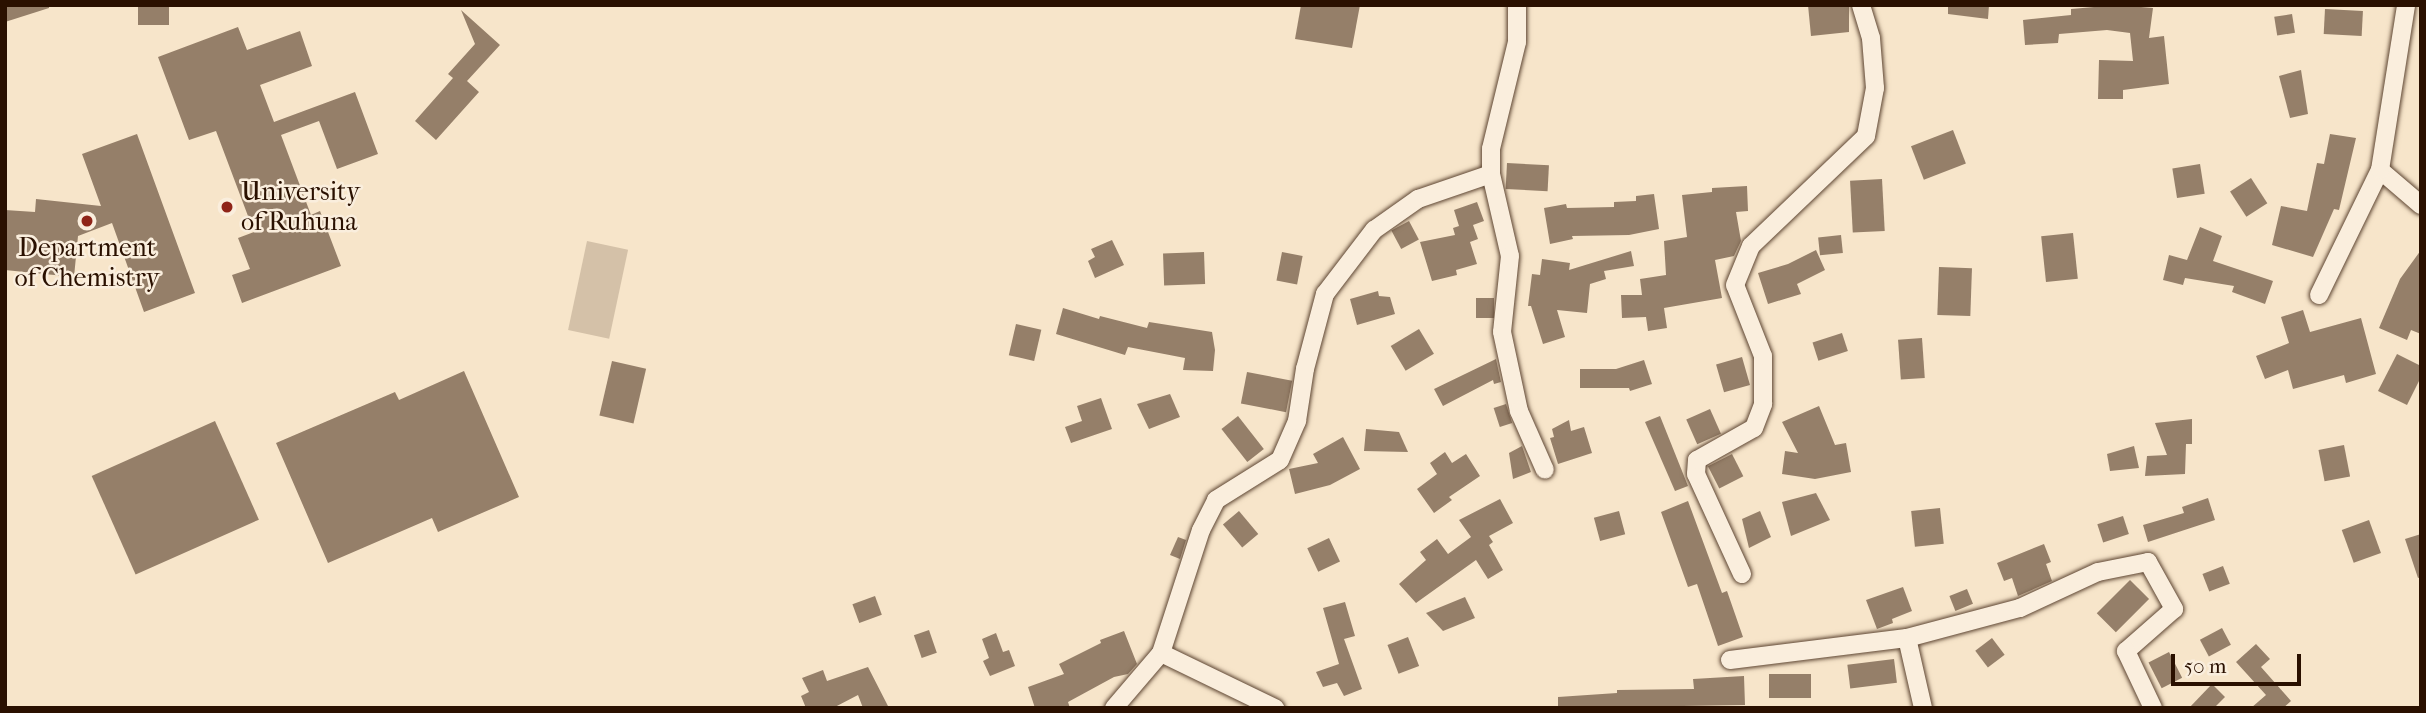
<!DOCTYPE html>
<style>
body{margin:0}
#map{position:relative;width:2426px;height:713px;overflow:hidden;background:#f7e5ca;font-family:"IM FELL French Canon",serif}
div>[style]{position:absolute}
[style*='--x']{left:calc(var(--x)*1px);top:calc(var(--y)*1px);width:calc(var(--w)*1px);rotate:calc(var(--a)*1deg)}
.green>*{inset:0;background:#d4c1a8;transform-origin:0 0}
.building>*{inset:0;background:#957f69;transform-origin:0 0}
.roads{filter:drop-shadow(0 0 2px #5d4532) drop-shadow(0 0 2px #5d4532)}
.street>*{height:18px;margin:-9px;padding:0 9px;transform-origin:9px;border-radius:9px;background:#faeedd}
.dots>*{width:19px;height:19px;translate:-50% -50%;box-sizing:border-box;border:4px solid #faeedd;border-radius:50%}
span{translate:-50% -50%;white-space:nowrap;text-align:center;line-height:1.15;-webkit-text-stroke:5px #faeedd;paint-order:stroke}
.poi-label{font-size:26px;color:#2a1000}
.left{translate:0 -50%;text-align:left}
.frame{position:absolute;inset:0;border:7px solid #2a1000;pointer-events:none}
.scale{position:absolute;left:2171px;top:654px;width:130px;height:32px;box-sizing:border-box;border:4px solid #2a1000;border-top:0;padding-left:9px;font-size:21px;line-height:24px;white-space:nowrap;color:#2a1000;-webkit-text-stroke:5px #faeedd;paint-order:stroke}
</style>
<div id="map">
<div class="green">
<i style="left:587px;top:241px;width:42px;height:91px;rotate:12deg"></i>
</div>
<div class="building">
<i style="clip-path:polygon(5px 5px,49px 5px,49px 8px,5px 22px)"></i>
<i style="left:138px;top:5px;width:31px;height:20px"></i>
<i style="clip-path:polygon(1301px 5px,1360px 5px,1352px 48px,1295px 39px)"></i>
<i style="clip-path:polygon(1808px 5px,1849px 5px,1849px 32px,1811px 36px)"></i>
<i style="clip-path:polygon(1948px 5px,1989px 5px,1988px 19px,1948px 14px)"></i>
<i style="clip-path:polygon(2117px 5px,2153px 8px,2149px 38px,2164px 36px,2169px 84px,2123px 90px,2123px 99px,2098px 99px,2099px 60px,2133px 61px,2130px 33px,2107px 30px,2059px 34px,2058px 43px,2025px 45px,2023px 20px,2071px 15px,2071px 9px)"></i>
<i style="left:2325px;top:9px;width:38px;height:25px;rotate:3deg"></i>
<i style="clip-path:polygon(461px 10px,500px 45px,467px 81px,479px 92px,436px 140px,415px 121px,453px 78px,448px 74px,475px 44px)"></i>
<i style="left:2292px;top:14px;width:19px;height:18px;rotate:81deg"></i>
<i style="clip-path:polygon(238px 27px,247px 50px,300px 31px,312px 66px,260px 85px,274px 122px,355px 92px,378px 154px,337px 169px,319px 121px,281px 135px,311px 215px,320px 211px,341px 266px,242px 303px,232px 275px,250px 269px,238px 238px,254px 232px,216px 131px,189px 140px,158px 57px)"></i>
<i style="clip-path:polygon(2301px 70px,2308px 114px,2290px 118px,2279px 76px)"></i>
<i style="left:1953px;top:130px;width:36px;height:45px;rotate:69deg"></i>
<i style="clip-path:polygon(137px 134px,195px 293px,144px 312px,112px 223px,78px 236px,74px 277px,5px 270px,5px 210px,35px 212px,36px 199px,101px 206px,82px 154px)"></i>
<i style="clip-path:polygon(2330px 134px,2356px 138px,2339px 210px,2334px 209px,2313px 257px,2272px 245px,2281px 206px,2307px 211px,2317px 163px,2324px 164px)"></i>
<i style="left:1507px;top:163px;width:42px;height:26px;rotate:3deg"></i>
<i style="left:2200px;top:164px;width:30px;height:28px;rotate:81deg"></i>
<i style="left:2251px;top:178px;width:30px;height:25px;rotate:57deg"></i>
<i style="left:1882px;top:179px;width:52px;height:32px;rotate:87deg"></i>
<i style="clip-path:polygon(1747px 186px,1748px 211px,1736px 212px,1741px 241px,1734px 256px,1715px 260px,1722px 298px,1664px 308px,1667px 328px,1648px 331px,1646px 317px,1622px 318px,1621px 295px,1642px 295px,1640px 279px,1666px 275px,1664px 241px,1687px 237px,1682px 195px,1712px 192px,1712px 188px)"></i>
<i style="clip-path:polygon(1654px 194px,1659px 229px,1629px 235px,1572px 236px,1573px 239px,1550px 244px,1544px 208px,1566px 204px,1567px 208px,1614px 207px,1614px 202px,1636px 201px,1636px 196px)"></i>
<i style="clip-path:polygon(1477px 202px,1484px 221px,1473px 225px,1478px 239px,1470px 242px,1477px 264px,1456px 270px,1457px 275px,1432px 281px,1420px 242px,1455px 235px,1453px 228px,1459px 226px,1454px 210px)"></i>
<i style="left:1409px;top:221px;width:21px;height:20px;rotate:62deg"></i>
<i style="clip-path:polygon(2200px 227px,2222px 236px,2213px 261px,2273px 281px,2265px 304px,2232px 292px,2234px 286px,2185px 278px,2183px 285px,2163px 280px,2169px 255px,2187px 260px)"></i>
<i style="left:2073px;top:233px;width:46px;height:32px;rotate:84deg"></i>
<i style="left:1841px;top:235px;width:18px;height:23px;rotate:84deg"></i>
<i style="clip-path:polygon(1112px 240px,1124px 265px,1095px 278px,1088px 261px,1095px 257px,1091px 249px)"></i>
<i style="clip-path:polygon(1816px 250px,1825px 270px,1797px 284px,1801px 294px,1768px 304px,1758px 273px,1788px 264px)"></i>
<i style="clip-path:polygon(2421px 250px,2421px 334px,2411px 330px,2407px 340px,2379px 328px,2400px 279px)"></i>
<i style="clip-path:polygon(1631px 251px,1634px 266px,1604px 271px,1606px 279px,1590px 284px,1587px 313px,1557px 310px,1565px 337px,1543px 344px,1531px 306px,1528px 306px,1532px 274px,1540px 275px,1542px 259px,1570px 263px,1569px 270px)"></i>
<i style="left:1204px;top:252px;width:32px;height:41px;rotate:88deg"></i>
<i style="left:1282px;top:252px;width:21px;height:29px;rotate:11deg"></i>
<i style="left:1939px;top:267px;width:33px;height:48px;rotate:2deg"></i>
<i style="clip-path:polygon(1378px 291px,1379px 296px,1390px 297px,1395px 314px,1357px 325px,1350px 299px)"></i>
<i style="left:1476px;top:298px;width:18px;height:20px"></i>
<i style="clip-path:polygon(1063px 308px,1099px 319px,1100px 316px,1147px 328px,1149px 322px,1212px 332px,1215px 350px,1213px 371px,1183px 370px,1185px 358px,1128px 347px,1125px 355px,1056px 334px)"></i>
<i style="clip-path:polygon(2303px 310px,2310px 332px,2361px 318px,2376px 374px,2346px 383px,2344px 375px,2293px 389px,2288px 370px,2265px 379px,2256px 356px,2289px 343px,2281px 317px)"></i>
<i style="left:1016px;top:324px;width:26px;height:32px;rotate:13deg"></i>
<i style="left:1419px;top:329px;width:29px;height:33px;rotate:59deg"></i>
<i style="left:1842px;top:333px;width:19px;height:31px;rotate:72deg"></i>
<i style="left:1922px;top:338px;width:40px;height:24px;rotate:86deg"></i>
<i style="clip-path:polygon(2397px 354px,2421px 366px,2421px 377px,2407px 405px,2378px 391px)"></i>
<i style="left:1742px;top:357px;width:29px;height:27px;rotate:74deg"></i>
<i style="clip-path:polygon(1496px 359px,1501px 382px,1494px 384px,1493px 380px,1443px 406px,1434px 389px)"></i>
<i style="clip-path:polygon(1644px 360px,1652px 384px,1630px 391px,1629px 388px,1580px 388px,1580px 369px,1616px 369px)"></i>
<i style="left:612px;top:361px;width:35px;height:56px;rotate:13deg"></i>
<i style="clip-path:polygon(464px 371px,519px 497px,438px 532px,432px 518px,328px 563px,276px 443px,395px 392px,399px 400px)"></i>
<i style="left:1247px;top:372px;width:46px;height:32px;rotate:11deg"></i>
<i style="clip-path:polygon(1170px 394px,1180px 417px,1149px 429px,1137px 404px)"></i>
<i style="clip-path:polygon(1101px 398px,1112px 429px,1071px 443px,1065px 427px,1082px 421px,1077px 406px)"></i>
<i style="left:1506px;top:404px;width:20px;height:13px;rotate:72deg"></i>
<i style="clip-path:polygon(1819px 406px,1835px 445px,1846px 443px,1851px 472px,1815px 479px,1782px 474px,1785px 451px,1798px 453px,1782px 422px)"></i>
<i style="left:1710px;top:409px;width:27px;height:26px;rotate:66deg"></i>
<i style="left:1238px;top:416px;width:42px;height:21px;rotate:52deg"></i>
<i style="clip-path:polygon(1660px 416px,1688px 486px,1675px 491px,1645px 422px)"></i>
<i style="clip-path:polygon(2192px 419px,2192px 444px,2186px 444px,2185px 474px,2145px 476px,2147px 456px,2167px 455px,2155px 423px)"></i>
<i style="clip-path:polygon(1569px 420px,1571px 431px,1584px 427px,1592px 453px,1558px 464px,1550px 438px,1554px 437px,1552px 429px)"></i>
<i style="left:215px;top:421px;width:108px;height:135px;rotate:66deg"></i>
<i style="clip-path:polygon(1366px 429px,1399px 432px,1408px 452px,1364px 451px)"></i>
<i style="clip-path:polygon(1343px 437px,1360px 469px,1330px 485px,1295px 494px,1289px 469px,1318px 463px,1313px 454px)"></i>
<i style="left:2344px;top:445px;width:32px;height:26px;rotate:79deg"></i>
<i style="clip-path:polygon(1522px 446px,1531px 472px,1513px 479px,1509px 453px)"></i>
<i style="clip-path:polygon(2134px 446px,2139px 468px,2110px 471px,2107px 454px)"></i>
<i style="clip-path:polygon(1445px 452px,1452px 463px,1466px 454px,1480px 476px,1449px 497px,1452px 500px,1434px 513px,1417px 489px,1437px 474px,1430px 463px)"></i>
<i style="left:1732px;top:454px;width:25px;height:27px;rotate:63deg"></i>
<i style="clip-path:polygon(1816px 493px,1830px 520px,1791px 536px,1782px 502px)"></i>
<i style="clip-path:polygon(2208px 498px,2215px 520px,2148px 542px,2143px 525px,2184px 513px,2182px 507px)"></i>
<i style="clip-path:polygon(1500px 499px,1513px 523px,1489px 536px,1493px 542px,1489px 545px,1503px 570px,1488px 579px,1476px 560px,1416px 603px,1399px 584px,1426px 560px,1420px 552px,1437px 539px,1448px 554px,1471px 537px,1459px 520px)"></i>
<i style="clip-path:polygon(1688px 501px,1722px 593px,1727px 591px,1743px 637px,1718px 646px,1697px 584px,1688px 587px,1661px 512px)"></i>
<i style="left:1940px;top:508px;width:36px;height:29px;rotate:84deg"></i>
<i style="left:1239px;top:511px;width:30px;height:21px;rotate:50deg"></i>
<i style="left:1619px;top:511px;width:24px;height:26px;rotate:75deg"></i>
<i style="clip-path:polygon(1760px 511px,1771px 537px,1749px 548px,1742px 519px)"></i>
<i style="left:2123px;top:516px;width:19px;height:27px;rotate:72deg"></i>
<i style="left:2369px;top:520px;width:35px;height:29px;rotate:70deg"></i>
<i style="clip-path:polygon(2421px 534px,2421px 577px,2418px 578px,2405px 539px)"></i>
<i style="clip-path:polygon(1178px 537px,1186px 540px,1180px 559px,1170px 555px)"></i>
<i style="left:1329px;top:538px;width:26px;height:24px;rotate:65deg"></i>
<i style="clip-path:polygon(2044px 544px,2051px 562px,2046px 564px,2052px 581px,2018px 596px,2012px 578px,2004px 581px,1997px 563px)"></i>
<i style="left:2223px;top:566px;width:19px;height:22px;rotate:69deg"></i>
<i style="left:2130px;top:580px;width:27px;height:47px;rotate:45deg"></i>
<i style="clip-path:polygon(1903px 587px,1912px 611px,1892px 619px,1893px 623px,1877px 629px,1866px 600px)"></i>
<i style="left:1967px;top:589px;width:16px;height:19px;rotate:68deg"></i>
<i style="left:875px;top:596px;width:20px;height:24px;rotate:70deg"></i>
<i style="clip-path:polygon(1465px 597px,1475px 618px,1443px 631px,1426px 613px)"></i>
<i style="clip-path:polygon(1345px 602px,1355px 636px,1344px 639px,1362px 689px,1344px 696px,1337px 683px,1323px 687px,1316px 672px,1339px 664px,1323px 608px)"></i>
<i style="left:2222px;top:628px;width:19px;height:25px;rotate:62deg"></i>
<i style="left:929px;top:630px;width:24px;height:16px;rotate:71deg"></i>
<i style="clip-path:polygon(1124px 631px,1137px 664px,1128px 674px,1114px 677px,1068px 702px,1070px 708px,1035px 708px,1028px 687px,1064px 674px,1059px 664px,1101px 643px,1100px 640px)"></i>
<i style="clip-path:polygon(996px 633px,1003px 652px,1009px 650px,1015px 666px,990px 676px,983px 661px,989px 658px,982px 639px)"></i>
<i style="left:1408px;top:637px;width:31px;height:22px;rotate:69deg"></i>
<i style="left:1992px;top:638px;width:21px;height:21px;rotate:53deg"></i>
<i style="clip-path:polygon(2256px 644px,2270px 659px,2261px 667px,2291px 701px,2283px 708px,2251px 708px,2266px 695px,2236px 662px)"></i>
<i style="left:2169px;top:652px;width:29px;height:23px;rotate:63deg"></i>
<i style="left:1894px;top:659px;width:24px;height:47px;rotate:83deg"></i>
<i style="clip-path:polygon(868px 667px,889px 708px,863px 708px,858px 695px,833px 708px,806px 708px,801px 696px,809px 692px,802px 678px,823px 670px,827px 681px)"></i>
<i style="left:1769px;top:674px;width:42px;height:24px"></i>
<i style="clip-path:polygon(1744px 676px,1745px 705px,1558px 708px,1558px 697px,1617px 693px,1617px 690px,1694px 689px,1693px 679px)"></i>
<i style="clip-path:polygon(2212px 684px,2225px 697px,2214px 708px,2189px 708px)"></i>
</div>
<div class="roads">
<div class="street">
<i style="--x:1517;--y:5;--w:37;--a:90"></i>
<i style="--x:1517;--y:42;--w:110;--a:103.7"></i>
<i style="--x:1491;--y:149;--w:25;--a:90"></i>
<i style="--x:1491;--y:174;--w:84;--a:77"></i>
<i style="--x:1510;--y:256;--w:76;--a:96"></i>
<i style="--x:1502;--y:332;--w:81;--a:77.9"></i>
<i style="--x:1519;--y:411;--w:64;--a:66.2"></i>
<i style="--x:2380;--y:170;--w:54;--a:40.5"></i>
<i style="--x:2319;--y:295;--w:139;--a:-64"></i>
<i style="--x:2380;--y:170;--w:167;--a:-81"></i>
<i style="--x:1742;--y:574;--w:110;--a:-114.7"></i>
<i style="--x:1696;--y:474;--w:14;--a:-86"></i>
<i style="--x:1697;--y:460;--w:65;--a:-29.3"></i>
<i style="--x:1754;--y:428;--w:26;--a:-69"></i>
<i style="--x:1763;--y:404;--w:48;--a:-90"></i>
<i style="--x:1763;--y:356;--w:76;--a:-111.5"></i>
<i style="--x:1735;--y:285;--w:42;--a:-67.7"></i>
<i style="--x:1751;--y:246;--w:159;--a:-43.7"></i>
<i style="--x:1866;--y:136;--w:49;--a:-79.4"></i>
<i style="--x:1875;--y:88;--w:50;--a:-94.6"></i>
<i style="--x:1871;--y:38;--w:34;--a:-107"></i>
<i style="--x:1907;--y:638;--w:72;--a:77.1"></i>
<i style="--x:1161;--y:653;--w:129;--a:-72"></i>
<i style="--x:1201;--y:530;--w:34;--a:-63"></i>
<i style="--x:1216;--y:500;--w:75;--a:-32"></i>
<i style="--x:1280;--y:460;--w:43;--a:-66.4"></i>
<i style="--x:1297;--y:421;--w:53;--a:-81.3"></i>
<i style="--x:1305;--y:369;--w:78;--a:-75.1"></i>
<i style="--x:1325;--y:294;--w:81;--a:-52.6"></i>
<i style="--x:1374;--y:230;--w:54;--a:-35.2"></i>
<i style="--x:1418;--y:199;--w:77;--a:-18.9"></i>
<i style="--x:1730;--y:660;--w:178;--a:-7.1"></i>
<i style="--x:1907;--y:638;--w:117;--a:-14.9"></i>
<i style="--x:2020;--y:608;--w:86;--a:-24.8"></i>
<i style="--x:2098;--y:572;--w:51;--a:-11.3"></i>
<i style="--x:2148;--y:562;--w:54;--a:61"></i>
<i style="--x:2174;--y:609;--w:64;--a:138.8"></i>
<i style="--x:2126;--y:651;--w:63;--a:64.7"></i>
<i style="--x:1114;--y:708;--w:72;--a:-49.5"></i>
<i style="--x:1161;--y:653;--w:127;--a:25.8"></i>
</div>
</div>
<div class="dots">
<i style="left:227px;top:207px;background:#8f2418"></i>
<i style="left:87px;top:221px;background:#8f2418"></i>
</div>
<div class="poi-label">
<span class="left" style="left:241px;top:207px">University<br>of Ruhuna</span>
<span style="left:87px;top:263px">Department<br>of Chemistry</span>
</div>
<div class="frame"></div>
<div class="scale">50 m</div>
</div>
